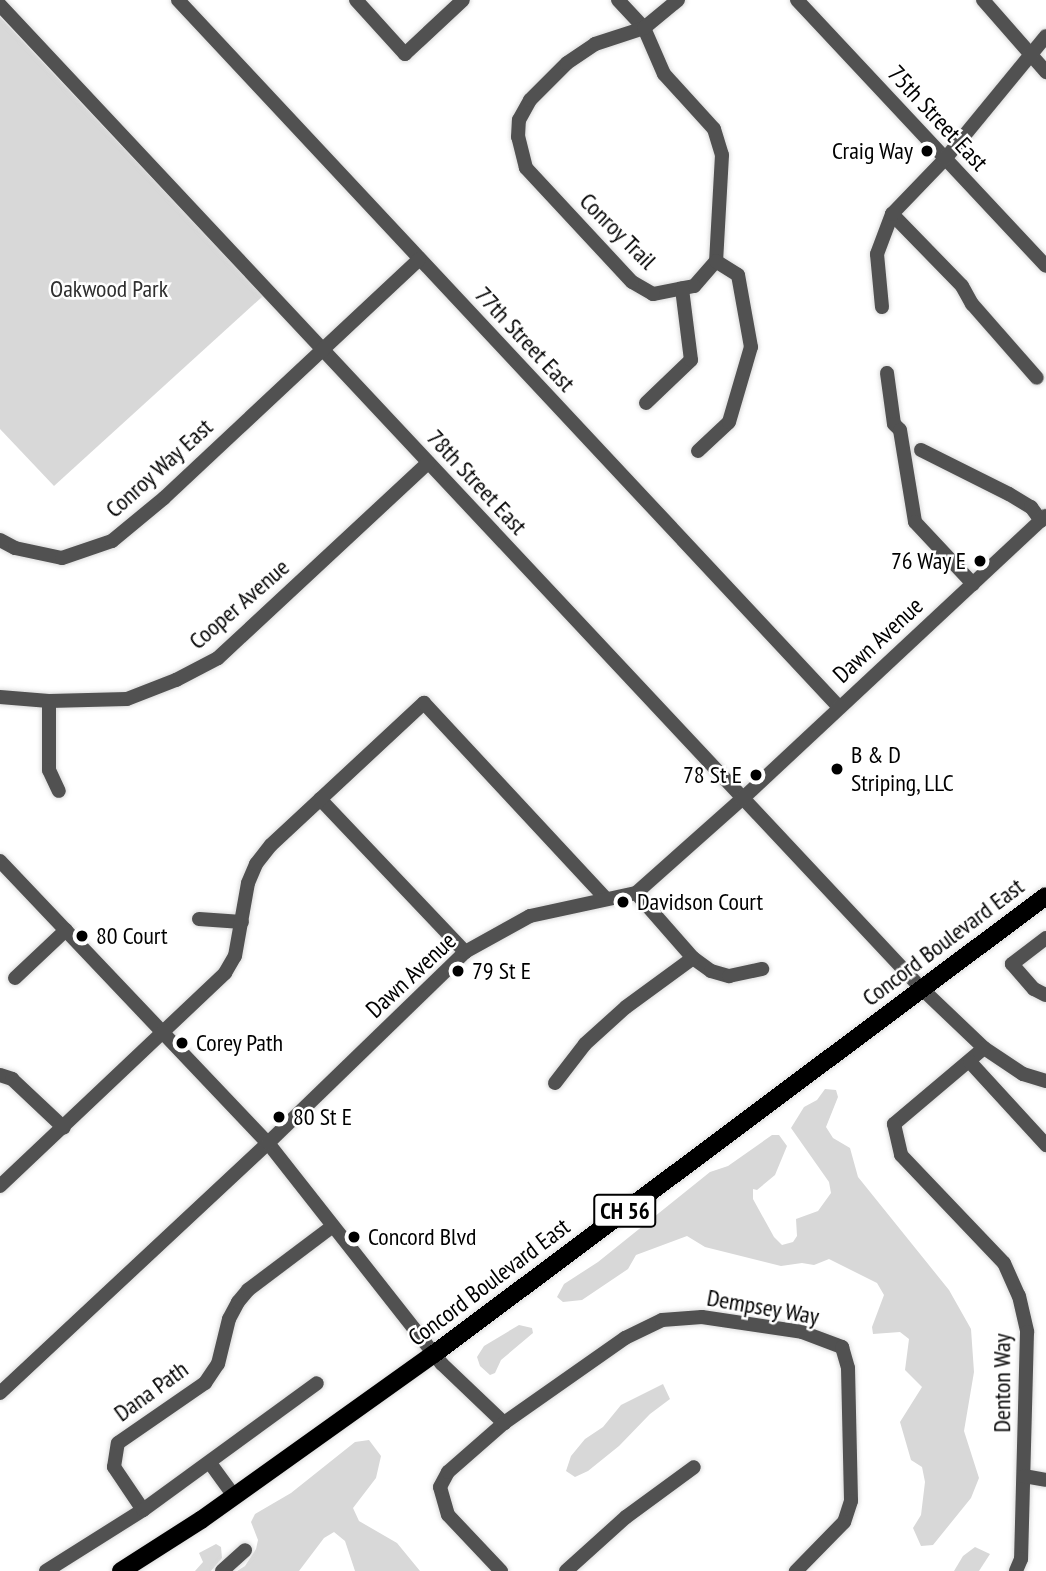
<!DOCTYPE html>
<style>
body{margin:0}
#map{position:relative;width:1046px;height:1571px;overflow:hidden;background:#fff;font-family:"PT Sans Narrow",sans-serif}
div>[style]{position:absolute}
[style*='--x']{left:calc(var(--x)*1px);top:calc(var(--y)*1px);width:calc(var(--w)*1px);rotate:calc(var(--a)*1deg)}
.green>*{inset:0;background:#d8d8d8}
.roads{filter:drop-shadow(0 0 2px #dbdbdb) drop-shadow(0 0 2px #dbdbdb)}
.minor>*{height:14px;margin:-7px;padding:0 7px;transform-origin:7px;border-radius:7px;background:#515151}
.major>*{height:18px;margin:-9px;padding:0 9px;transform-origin:9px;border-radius:9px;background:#000}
.dots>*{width:19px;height:19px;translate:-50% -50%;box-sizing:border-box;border:4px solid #fff;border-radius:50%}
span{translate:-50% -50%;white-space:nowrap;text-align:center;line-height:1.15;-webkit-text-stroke:5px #fff;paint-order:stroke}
.shield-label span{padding:2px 5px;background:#fff;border:2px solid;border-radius:5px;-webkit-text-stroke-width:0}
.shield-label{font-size:23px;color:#000;font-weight:700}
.street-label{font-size:24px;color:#000}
.poi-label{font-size:24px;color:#000}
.right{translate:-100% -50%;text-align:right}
.left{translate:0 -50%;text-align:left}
.park-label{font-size:24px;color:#2f2f2f}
</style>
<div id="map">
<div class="green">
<i style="clip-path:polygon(0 17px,263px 296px,54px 486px,0 429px)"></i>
<i style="clip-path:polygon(825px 1089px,836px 1090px,838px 1097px,826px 1127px,833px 1138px,850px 1148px,858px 1177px,949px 1290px,971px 1329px,974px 1372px,964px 1431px,979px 1478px,971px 1498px,933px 1545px,921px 1546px,913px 1528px,921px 1515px,925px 1482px,922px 1467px,911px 1460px,900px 1422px,922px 1387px,905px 1370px,909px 1339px,900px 1332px,873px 1334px,872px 1327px,884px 1295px,877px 1283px,829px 1259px,814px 1265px,802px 1263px,781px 1266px,705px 1247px,687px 1236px,636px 1255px,628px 1269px,582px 1300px,563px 1302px,557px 1297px,564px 1284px,598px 1262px,710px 1172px,728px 1166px,772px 1135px,779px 1135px,787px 1146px,775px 1175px,757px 1190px,753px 1189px,753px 1199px,774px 1237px,782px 1245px,793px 1242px,797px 1236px,796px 1219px,818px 1211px,831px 1193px,829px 1182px,791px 1128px,804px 1107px,817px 1100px)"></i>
<i style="clip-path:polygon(519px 1325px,532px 1328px,533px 1333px,501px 1360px,495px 1373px,490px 1375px,480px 1366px,477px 1357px,484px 1346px)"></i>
<i style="clip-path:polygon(663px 1384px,670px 1399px,650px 1414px,619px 1446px,588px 1471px,575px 1477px,566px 1471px,571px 1456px,585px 1439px,603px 1427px,621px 1405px)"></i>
<i style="clip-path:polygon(369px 1440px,381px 1456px,376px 1478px,353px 1508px,359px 1521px,397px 1543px,420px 1571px,355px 1571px,345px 1541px,334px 1532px,324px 1538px,299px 1571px,237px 1571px,245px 1566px,256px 1549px,258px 1540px,251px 1522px,255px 1514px,291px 1493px,355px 1442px)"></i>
<i style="clip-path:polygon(216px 1544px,221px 1547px,222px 1558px,211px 1571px,195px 1571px,203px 1562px,199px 1553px)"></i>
<i style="clip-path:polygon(975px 1547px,990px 1554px,979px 1571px,954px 1571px,963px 1556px)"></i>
</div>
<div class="roads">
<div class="minor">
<i style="--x:178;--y:0;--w:968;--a:46.93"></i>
<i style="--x:356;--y:0;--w:73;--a:47.8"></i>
<i style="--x:405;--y:54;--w:79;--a:-43"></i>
<i style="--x:618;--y:0;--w:38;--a:47"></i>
<i style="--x:644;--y:28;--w:50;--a:66.5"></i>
<i style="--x:664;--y:74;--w:74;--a:47.7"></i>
<i style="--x:714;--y:129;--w:27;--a:73"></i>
<i style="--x:722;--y:155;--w:106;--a:93.2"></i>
<i style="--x:716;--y:261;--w:33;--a:131"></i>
<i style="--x:694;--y:286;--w:42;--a:169"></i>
<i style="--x:653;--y:294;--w:24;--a:-150"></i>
<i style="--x:632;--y:282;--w:156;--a:-132.9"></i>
<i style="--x:526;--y:168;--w:32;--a:-104"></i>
<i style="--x:518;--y:137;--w:17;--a:-87"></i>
<i style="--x:519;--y:120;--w:23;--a:-61"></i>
<i style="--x:530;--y:100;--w:52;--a:-45"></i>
<i style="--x:567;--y:63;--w:34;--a:-34"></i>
<i style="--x:595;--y:44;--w:52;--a:-18.1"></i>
<i style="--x:644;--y:28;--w:44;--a:-39.5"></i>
<i style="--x:797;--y:0;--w:364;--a:46.9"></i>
<i style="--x:983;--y:0;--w:96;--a:48.8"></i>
<i style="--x:0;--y:5;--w:1347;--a:46.87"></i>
<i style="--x:921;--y:988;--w:87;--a:43.6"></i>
<i style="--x:984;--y:1048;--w:47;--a:33.7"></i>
<i style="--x:1023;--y:1074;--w:24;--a:17"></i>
<i style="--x:892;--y:214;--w:100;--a:45.8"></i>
<i style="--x:962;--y:286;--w:21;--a:61"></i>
<i style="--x:972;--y:304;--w:98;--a:48.7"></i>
<i style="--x:882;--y:307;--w:53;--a:-95.4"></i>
<i style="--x:877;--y:254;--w:43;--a:-69.4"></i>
<i style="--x:892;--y:214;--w:76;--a:-46.1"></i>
<i style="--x:945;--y:159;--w:159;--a:-50.6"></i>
<i style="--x:887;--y:373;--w:51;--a:82.2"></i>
<i style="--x:894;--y:424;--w:8;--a:45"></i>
<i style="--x:900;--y:430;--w:93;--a:80.7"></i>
<i style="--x:915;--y:522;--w:85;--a:46.9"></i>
<i style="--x:646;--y:403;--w:62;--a:-43.7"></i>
<i style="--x:691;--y:360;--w:72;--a:-97.2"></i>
<i style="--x:921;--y:450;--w:98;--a:26.6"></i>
<i style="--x:1009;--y:494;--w:26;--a:31"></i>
<i style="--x:1031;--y:507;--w:17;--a:54"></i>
<i style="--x:698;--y:451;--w:42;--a:-43.1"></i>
<i style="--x:729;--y:422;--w:78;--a:-73.7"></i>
<i style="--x:751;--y:347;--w:73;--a:-100.2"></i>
<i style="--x:738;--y:275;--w:26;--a:-148"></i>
<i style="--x:0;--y:540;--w:17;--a:28"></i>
<i style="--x:15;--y:548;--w:48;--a:12"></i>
<i style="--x:62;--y:558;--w:53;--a:-18.8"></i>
<i style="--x:112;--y:541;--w:67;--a:-39.6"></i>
<i style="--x:164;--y:498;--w:349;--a:-43.1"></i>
<i style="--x:0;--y:697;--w:49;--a:4.7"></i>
<i style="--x:49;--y:701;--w:78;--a:-1.5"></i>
<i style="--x:127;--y:699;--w:53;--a:-21.2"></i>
<i style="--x:176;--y:680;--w:47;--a:-27.6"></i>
<i style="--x:218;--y:658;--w:287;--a:-42.9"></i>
<i style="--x:49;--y:701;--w:69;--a:90"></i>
<i style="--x:49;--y:770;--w:23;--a:65"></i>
<i style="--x:320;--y:799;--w:211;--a:46.5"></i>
<i style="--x:0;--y:861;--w:389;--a:46.5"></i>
<i style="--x:268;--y:1143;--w:281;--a:51.8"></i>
<i style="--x:442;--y:1364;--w:86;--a:43.6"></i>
<i style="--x:636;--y:893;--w:86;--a:48.8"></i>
<i style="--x:693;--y:958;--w:22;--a:36"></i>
<i style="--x:711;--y:971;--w:19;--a:16"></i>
<i style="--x:729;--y:976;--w:34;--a:-12"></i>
<i style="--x:199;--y:919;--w:43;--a:4"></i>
<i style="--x:1046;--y:938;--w:43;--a:142.6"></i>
<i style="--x:1012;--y:964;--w:33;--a:49"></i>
<i style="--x:1034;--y:989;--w:13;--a:27"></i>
<i style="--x:15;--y:978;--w:70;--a:-43.3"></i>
<i style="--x:984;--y:1048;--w:118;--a:139.8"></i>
<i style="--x:894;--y:1124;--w:32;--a:77"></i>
<i style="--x:901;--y:1155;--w:149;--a:46.4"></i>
<i style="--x:1004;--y:1263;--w:36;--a:66"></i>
<i style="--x:1019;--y:1296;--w:37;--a:77"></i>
<i style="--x:1027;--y:1332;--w:227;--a:91.5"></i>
<i style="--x:1021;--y:1559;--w:13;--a:113"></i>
<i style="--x:970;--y:1062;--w:113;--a:47.5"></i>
<i style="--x:0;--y:1075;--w:13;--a:18"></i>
<i style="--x:12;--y:1079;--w:71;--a:43.3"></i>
<i style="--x:555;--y:1083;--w:49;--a:-52.4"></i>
<i style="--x:585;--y:1044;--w:55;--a:-42.1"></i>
<i style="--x:626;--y:1007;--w:83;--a:-36.2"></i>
<i style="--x:0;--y:1186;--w:310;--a:-43.4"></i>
<i style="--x:225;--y:973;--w:20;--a:-60"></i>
<i style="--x:235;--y:956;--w:74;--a:-79.9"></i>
<i style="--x:248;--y:883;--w:21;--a:-67"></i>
<i style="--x:256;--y:864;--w:24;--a:-52"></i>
<i style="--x:271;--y:845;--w:209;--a:-42.9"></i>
<i style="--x:424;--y:703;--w:266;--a:47.1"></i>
<i style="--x:0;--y:1393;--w:367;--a:-43"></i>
<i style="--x:268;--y:1143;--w:274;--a:-44.1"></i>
<i style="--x:465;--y:952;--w:74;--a:-29"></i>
<i style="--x:530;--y:916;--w:108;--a:-12.2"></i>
<i style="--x:636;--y:893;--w:142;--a:-41.6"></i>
<i style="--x:742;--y:799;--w:415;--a:-43"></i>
<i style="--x:210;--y:1463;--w:41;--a:54"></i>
<i style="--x:1024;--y:1476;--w:22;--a:10"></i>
<i style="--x:143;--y:1510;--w:52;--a:-124"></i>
<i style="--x:114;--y:1467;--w:24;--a:-81"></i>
<i style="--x:118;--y:1443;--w:106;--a:-34.6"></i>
<i style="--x:205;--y:1383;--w:23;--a:-56"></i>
<i style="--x:218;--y:1364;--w:46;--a:-76.3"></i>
<i style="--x:229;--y:1319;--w:19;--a:-62"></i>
<i style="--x:238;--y:1302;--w:16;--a:-50"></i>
<i style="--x:248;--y:1290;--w:106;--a:-37"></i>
<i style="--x:46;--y:1571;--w:115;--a:-32.2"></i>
<i style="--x:143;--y:1510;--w:215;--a:-36.1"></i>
<i style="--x:222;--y:1571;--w:31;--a:-42"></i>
<i style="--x:501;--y:1571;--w:77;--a:-133.4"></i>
<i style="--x:448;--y:1515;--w:29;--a:-106"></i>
<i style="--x:440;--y:1487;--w:17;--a:-62"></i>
<i style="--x:448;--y:1472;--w:74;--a:-41.2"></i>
<i style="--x:504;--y:1423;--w:148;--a:-35.1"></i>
<i style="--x:625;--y:1338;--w:41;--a:-25.9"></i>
<i style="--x:662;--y:1320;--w:40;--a:-4.3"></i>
<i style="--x:702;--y:1317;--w:101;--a:8.5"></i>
<i style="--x:802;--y:1332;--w:43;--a:20.6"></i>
<i style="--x:842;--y:1347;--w:22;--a:74"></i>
<i style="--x:848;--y:1368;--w:133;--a:88.7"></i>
<i style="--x:851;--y:1501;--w:22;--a:108"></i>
<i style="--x:844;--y:1522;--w:69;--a:134.4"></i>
<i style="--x:566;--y:1571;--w:81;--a:-42"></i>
<i style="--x:626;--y:1517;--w:84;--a:-36.3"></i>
</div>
<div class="major">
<i style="--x:121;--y:1571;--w:95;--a:-32.5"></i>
<i style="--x:201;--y:1520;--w:286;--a:-35.5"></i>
<i style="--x:434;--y:1354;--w:764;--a:-36.81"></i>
</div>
</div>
<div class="dots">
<i style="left:927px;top:151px;background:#000"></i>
<i style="left:980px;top:561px;background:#000"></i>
<i style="left:837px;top:769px;background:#000"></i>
<i style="left:756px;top:775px;background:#000"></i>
<i style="left:623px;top:902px;background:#000"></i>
<i style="left:82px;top:936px;background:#000"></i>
<i style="left:458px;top:971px;background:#000"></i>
<i style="left:182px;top:1043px;background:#000"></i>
<i style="left:279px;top:1117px;background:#000"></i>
<i style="left:354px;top:1237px;background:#000"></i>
</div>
<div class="shield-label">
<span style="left:625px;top:1211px">CH 56</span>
</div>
<div class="street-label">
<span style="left:938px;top:118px;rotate:47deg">75th Street East</span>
<span style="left:618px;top:231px;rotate:45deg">Conroy Trail</span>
<span style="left:525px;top:339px;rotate:47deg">77th Street East</span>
<span style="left:159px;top:468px;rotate:-42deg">Conroy Way East</span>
<span style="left:477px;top:482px;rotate:47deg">78th Street East</span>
<span style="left:239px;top:604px;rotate:-41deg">Cooper Avenue</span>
<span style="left:878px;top:640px;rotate:-43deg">Dawn Avenue</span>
<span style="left:943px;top:942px;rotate:-37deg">Concord Boulevard East</span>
<span style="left:411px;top:975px;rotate:-43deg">Dawn Avenue</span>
<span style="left:489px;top:1282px;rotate:-37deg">Concord Boulevard East</span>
<span style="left:763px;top:1307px;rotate:10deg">Dempsey Way</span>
<span style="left:1002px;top:1383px;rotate:-90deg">Denton Way</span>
<span style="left:151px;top:1391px;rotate:-36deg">Dana Path</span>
</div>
<div class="poi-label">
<span class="right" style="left:913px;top:151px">Craig Way</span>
<span class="right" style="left:966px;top:561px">76 Way E</span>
<span class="left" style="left:851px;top:769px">B &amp; D<br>Striping, LLC</span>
<span class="right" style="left:742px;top:775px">78 St E</span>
<span class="left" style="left:637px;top:902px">Davidson Court</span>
<span class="left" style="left:96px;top:936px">80 Court</span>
<span class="left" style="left:472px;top:971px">79 St E</span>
<span class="left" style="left:196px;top:1043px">Corey Path</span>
<span class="left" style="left:293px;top:1117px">80 St E</span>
<span class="left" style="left:368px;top:1237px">Concord Blvd</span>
</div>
<div class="park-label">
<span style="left:109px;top:289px">Oakwood Park</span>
</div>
</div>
